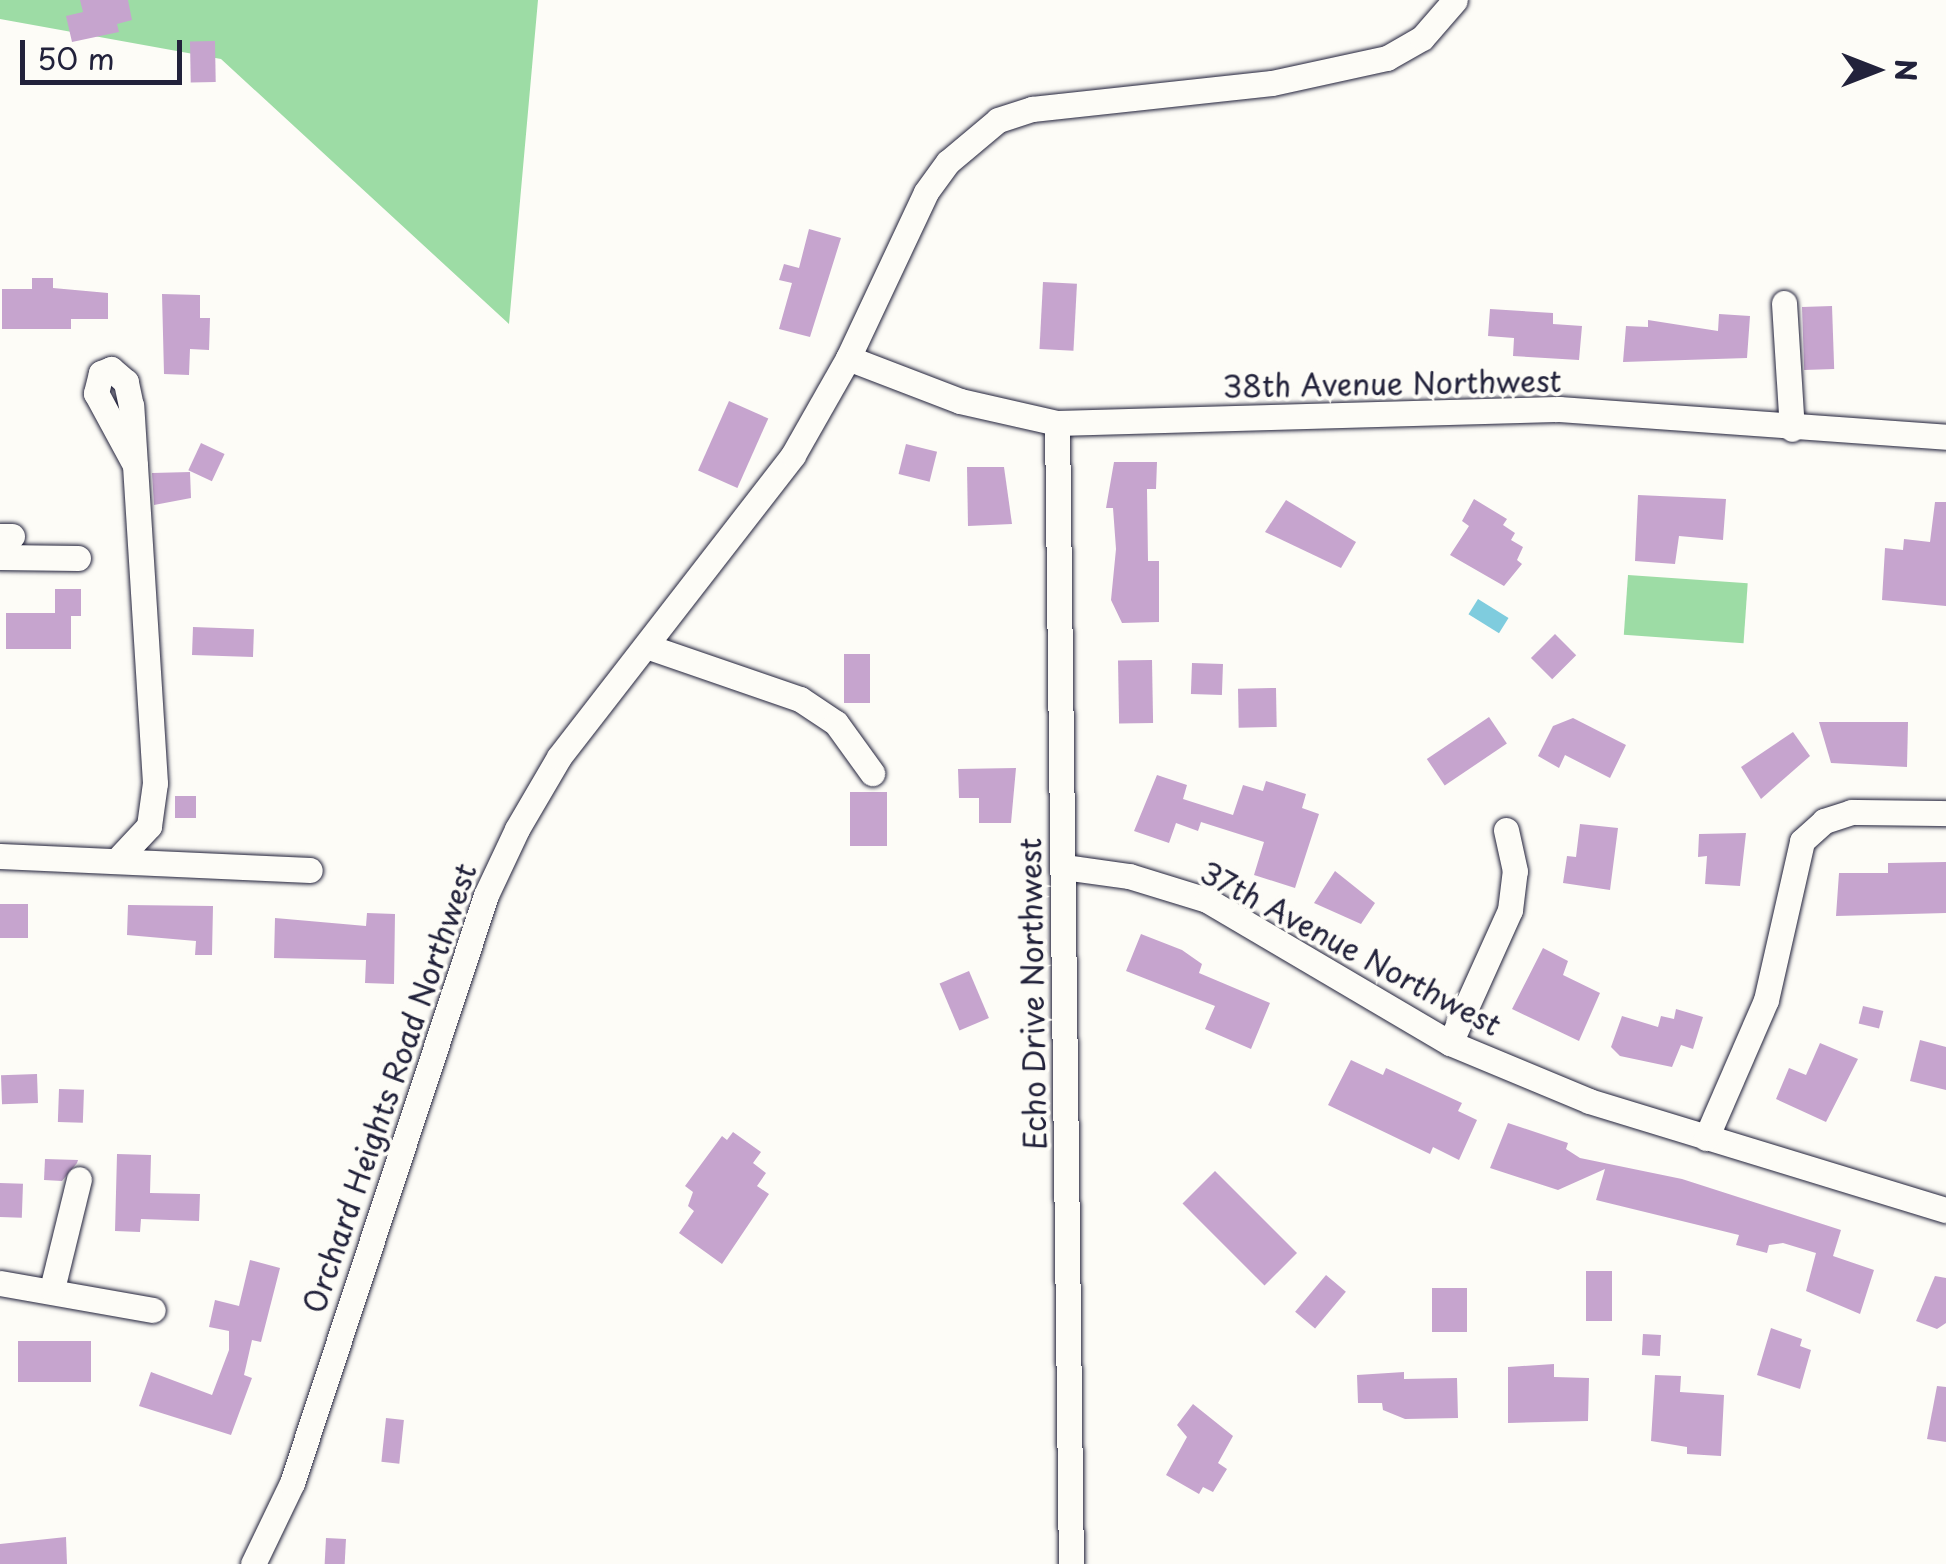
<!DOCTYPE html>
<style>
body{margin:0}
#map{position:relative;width:1946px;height:1564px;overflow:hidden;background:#fdfcf7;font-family:"Playpen Sans",sans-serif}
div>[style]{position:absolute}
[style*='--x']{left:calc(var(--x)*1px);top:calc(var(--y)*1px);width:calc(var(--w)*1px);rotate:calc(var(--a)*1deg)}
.green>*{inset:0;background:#9ddca5;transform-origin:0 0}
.water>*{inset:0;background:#7fccde;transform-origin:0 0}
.building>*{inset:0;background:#c6a4ce;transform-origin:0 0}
.roads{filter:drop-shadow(0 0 2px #22223b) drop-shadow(0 0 2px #22223b)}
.minor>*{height:25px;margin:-12.5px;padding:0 12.5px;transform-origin:12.5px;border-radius:12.5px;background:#fdfcf7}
span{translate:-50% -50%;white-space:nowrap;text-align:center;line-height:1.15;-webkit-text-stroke:8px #fdfcf7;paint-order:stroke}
.street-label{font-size:30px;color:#22223b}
.north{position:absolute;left:1826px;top:20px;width:100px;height:100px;-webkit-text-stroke:8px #fdfcf7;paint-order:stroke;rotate:90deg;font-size:28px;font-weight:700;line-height:40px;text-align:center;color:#22223b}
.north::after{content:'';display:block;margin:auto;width:35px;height:45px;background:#22223b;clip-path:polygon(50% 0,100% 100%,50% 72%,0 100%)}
.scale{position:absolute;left:20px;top:40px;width:162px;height:45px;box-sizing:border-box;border:5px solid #22223b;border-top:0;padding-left:12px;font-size:30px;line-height:35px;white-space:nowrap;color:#22223b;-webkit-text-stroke:8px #fdfcf7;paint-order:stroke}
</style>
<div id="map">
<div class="green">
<i style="clip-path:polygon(0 0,538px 0,509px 324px,221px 59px,0 19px)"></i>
<i style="left:1628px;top:575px;width:120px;height:60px;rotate:4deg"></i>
</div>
<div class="water">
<i style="left:1478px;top:599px;width:36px;height:18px;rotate:32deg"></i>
</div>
<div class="building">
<i style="clip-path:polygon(80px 0,128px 0,132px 20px,117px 24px,119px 32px,72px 42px,66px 16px,83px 12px)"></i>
<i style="left:215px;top:41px;width:41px;height:25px;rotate:89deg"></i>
<i style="clip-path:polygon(809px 229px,841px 238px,810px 337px,779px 329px,792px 283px,779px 280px,784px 264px,799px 268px)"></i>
<i style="clip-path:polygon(32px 278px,53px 278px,53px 288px,108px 293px,108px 319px,71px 319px,71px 329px,2px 329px,2px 289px,32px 289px)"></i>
<i style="left:1043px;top:282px;width:34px;height:67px;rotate:3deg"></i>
<i style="clip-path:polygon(162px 294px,200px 295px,200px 318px,210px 318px,209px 350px,190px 349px,189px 375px,164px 374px)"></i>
<i style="left:1832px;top:306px;width:63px;height:30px;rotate:88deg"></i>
<i style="clip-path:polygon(1490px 309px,1553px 313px,1553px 324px,1582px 326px,1579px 360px,1513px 356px,1514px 338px,1488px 336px)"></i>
<i style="clip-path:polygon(1719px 314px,1750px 316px,1747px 358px,1623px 362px,1626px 326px,1648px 327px,1648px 320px,1718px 331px)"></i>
<i style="left:729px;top:401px;width:43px;height:76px;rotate:24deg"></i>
<i style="left:201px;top:443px;width:26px;height:30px;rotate:25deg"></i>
<i style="left:906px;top:444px;width:32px;height:31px;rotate:14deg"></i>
<i style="clip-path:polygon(1114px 462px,1157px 462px,1156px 489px,1147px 489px,1148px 561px,1159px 561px,1159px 622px,1122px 623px,1111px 600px,1116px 549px,1113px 508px,1106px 508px)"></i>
<i style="clip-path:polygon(967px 467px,1004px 467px,1012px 524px,968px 526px)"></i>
<i style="clip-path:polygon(190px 472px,191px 498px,154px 505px,152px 473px)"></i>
<i style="clip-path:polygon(1638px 495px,1726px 499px,1723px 540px,1679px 536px,1675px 564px,1635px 561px)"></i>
<i style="clip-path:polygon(1474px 499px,1507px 519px,1503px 525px,1515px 533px,1511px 540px,1523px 547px,1517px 560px,1522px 564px,1504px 586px,1450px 555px,1469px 526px,1462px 521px)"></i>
<i style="clip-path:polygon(1286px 500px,1356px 542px,1341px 568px,1265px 532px)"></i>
<i style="clip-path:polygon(1935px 502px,1946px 502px,1946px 606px,1882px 600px,1885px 548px,1903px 550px,1904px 539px,1930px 542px)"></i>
<i style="clip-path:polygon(55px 589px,81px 589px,81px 616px,71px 616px,71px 649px,6px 649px,6px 613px,55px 613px)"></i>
<i style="left:193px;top:627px;width:61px;height:28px;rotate:2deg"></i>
<i style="left:1555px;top:634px;width:30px;height:34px;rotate:45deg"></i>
<i style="left:870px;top:654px;width:49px;height:26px;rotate:90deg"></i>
<i style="left:1152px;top:660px;width:63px;height:34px;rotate:89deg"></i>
<i style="left:1192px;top:663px;width:31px;height:31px;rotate:2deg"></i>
<i style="left:1276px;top:688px;width:39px;height:38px;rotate:89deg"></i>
<i style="left:1489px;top:717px;width:32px;height:75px;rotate:56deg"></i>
<i style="clip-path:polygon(1573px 718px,1626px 745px,1610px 778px,1565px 755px,1559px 768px,1538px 756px,1553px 726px)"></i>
<i style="clip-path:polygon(1819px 722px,1908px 722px,1907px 767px,1831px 763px)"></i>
<i style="clip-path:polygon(1793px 732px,1810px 756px,1761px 799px,1741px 767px)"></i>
<i style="clip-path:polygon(1016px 768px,1011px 823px,979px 823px,979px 798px,959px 798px,958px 769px)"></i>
<i style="clip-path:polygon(1157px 775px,1187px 785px,1183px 799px,1233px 815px,1243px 785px,1263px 791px,1266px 781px,1306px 794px,1302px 808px,1319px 814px,1295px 888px,1254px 875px,1264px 842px,1201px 822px,1198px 831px,1176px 823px,1169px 843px,1134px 831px)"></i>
<i style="left:850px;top:792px;width:37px;height:54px"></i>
<i style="left:175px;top:796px;width:21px;height:22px"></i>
<i style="clip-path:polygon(1580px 824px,1618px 828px,1610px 890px,1563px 883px,1567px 856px,1576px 857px)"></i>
<i style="clip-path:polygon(1746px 833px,1740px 886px,1705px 884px,1707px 856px,1698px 857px,1699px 834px)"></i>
<i style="clip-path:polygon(1946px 862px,1946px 913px,1836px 916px,1839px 873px,1888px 873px,1888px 863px)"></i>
<i style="clip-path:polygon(1335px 871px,1375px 903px,1361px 924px,1314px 903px)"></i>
<i style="left:0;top:904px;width:28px;height:34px"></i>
<i style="clip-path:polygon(128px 905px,213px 906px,212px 955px,195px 955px,196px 941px,127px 935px)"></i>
<i style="clip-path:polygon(367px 913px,395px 914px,394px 984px,365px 983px,366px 960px,274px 958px,275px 918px,366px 926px)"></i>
<i style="clip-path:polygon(1141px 934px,1182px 950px,1202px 964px,1199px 973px,1270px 1003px,1251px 1049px,1205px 1029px,1215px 1006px,1126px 971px)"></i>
<i style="clip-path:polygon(1543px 948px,1568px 961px,1563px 975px,1600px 993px,1579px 1041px,1512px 1009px)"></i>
<i style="left:969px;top:971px;width:51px;height:32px;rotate:67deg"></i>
<i style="left:1863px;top:1006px;width:21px;height:18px;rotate:14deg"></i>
<i style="clip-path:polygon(1676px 1009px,1703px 1017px,1693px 1049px,1681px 1045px,1672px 1067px,1620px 1056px,1611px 1047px,1622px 1016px,1658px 1027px,1661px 1016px,1674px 1019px)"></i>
<i style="clip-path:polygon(1920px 1040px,1946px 1047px,1946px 1090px,1910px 1081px)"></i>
<i style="clip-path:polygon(1820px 1043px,1858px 1059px,1826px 1122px,1776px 1099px,1789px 1068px,1806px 1075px)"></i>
<i style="clip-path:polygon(1351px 1060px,1383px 1075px,1386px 1068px,1462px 1103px,1458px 1111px,1477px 1120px,1459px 1160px,1433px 1147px,1430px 1154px,1328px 1105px)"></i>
<i style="left:37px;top:1074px;width:29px;height:36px;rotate:88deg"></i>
<i style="left:59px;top:1089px;width:25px;height:33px;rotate:2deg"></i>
<i style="clip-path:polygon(1508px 1123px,1568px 1143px,1566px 1149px,1580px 1158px,1682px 1179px,1841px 1230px,1833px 1256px,1874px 1270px,1860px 1314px,1806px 1291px,1816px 1253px,1783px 1243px,1769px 1245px,1767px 1253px,1736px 1245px,1739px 1235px,1596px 1200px,1605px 1169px,1558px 1190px,1490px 1168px)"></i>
<i style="clip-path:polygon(733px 1132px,761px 1152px,753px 1163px,766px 1173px,757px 1186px,769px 1194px,722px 1264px,679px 1233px,694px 1211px,688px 1206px,693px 1192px,685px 1186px,722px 1136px,727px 1140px)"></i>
<i style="clip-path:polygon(117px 1154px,151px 1155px,150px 1193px,200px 1194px,199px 1221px,141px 1219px,140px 1232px,115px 1231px)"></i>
<i style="clip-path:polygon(45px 1159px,78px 1160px,77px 1163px,62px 1181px,44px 1180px)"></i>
<i style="left:1215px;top:1171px;width:116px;height:46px;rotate:45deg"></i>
<i style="left:0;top:1183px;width:23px;height:34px;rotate:2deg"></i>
<i style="clip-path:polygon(250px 1260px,280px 1268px,261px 1342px,252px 1340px,244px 1375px,252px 1378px,231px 1435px,139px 1406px,151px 1372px,212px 1395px,229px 1350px,229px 1331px,209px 1327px,215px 1300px,239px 1306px)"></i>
<i style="left:1586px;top:1271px;width:26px;height:50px"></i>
<i style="left:1326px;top:1275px;width:26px;height:48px;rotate:40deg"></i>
<i style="clip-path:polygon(1935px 1276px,1946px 1278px,1946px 1323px,1937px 1329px,1916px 1321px)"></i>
<i style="left:1432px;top:1288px;width:35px;height:44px"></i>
<i style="clip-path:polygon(1771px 1328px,1802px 1339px,1800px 1346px,1811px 1350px,1800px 1389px,1757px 1375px)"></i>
<i style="left:1643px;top:1334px;width:18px;height:21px;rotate:3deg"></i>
<i style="left:91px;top:1341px;width:41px;height:73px;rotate:90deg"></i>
<i style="clip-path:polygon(1554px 1364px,1554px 1377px,1589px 1378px,1588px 1421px,1508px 1423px,1508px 1367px)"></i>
<i style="clip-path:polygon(1404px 1372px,1404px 1379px,1457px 1378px,1458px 1418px,1405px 1419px,1383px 1410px,1382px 1403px,1358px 1403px,1357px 1375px)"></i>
<i style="clip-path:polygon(1655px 1375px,1681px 1376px,1680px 1392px,1724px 1395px,1721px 1456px,1687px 1454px,1687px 1447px,1651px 1441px)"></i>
<i style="clip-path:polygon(1937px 1386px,1946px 1387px,1946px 1442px,1927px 1439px)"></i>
<i style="clip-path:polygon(1193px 1404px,1233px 1436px,1218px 1463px,1227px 1469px,1213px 1492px,1203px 1487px,1199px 1494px,1166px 1475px,1187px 1437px,1177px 1425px)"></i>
<i style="left:386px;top:1418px;width:18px;height:44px;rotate:6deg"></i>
<i style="clip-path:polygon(66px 1537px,67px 1564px,0 1564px,0 1544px)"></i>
<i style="left:326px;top:1538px;width:20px;height:26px;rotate:3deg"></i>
</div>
<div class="roads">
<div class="minor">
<i style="--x:1784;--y:303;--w:126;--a:86.4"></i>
<i style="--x:848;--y:358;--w:120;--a:21"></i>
<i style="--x:960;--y:401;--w:99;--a:12.8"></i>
<i style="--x:1057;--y:423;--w:502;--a:-1.6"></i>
<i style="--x:1559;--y:409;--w:388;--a:4.1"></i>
<i style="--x:1057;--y:423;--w:1141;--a:89.3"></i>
<i style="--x:0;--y:536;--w:12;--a:0"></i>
<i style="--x:0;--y:557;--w:78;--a:0.7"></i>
<i style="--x:646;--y:646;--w:163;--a:19"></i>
<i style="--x:800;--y:699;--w:43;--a:33.7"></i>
<i style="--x:836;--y:723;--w:62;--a:54.2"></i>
<i style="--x:0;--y:856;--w:310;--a:2.6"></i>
<i style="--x:119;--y:858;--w:44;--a:-46.8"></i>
<i style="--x:149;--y:826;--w:43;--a:-82.1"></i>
<i style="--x:155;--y:783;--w:378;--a:-93.6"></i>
<i style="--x:131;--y:406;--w:25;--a:-102"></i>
<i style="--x:126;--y:382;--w:20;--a:-139"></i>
<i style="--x:111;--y:369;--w:11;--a:158"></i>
<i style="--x:101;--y:373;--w:21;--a:104"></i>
<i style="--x:96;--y:393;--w:82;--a:61.6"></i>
<i style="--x:1064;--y:867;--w:66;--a:7.9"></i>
<i style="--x:1129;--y:876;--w:82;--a:17.1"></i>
<i style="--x:1207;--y:900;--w:282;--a:30.5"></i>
<i style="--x:1450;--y:1043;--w:151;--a:22.6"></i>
<i style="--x:1589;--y:1101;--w:373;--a:17"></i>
<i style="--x:1450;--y:1043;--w:146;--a:-65.7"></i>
<i style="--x:1510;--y:910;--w:39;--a:-83"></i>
<i style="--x:1515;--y:871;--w:42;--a:-102.4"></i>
<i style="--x:1706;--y:1138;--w:150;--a:-66.5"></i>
<i style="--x:1766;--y:1000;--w:163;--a:-77.2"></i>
<i style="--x:1802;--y:841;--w:30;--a:-42"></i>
<i style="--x:1824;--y:821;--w:28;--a:-18"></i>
<i style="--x:1851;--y:812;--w:95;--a:0.6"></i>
<i style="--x:0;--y:1283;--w:155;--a:10"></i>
<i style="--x:52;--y:1289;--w:113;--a:-76.2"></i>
<i style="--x:253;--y:1564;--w:90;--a:-64.3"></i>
<i style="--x:292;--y:1483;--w:619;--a:-71.74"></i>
<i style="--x:486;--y:895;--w:73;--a:-64.8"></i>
<i style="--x:517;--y:829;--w:83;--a:-59.7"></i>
<i style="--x:559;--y:757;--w:382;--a:-52.2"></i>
<i style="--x:793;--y:455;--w:112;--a:-60.4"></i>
<i style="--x:848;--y:358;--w:183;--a:-64.8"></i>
<i style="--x:926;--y:192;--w:37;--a:-54"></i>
<i style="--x:948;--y:162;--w:65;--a:-40"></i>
<i style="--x:998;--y:120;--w:36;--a:-18"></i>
<i style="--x:1032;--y:109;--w:241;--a:-6.2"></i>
<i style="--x:1272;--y:83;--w:118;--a:-12.3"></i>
<i style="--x:1387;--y:58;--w:40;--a:-29.7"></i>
<i style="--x:1422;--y:38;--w:50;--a:-49"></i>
</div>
</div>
<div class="street-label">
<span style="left:1392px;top:383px;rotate:-1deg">38th Avenue Northwest</span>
<span style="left:1351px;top:948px;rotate:28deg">37th Avenue Northwest</span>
<span style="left:1032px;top:994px;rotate:-91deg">Echo Drive Northwest</span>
<span style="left:389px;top:1088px;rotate:-71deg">Orchard Heights Road Northwest</span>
</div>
<div class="north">N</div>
<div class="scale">50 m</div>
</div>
